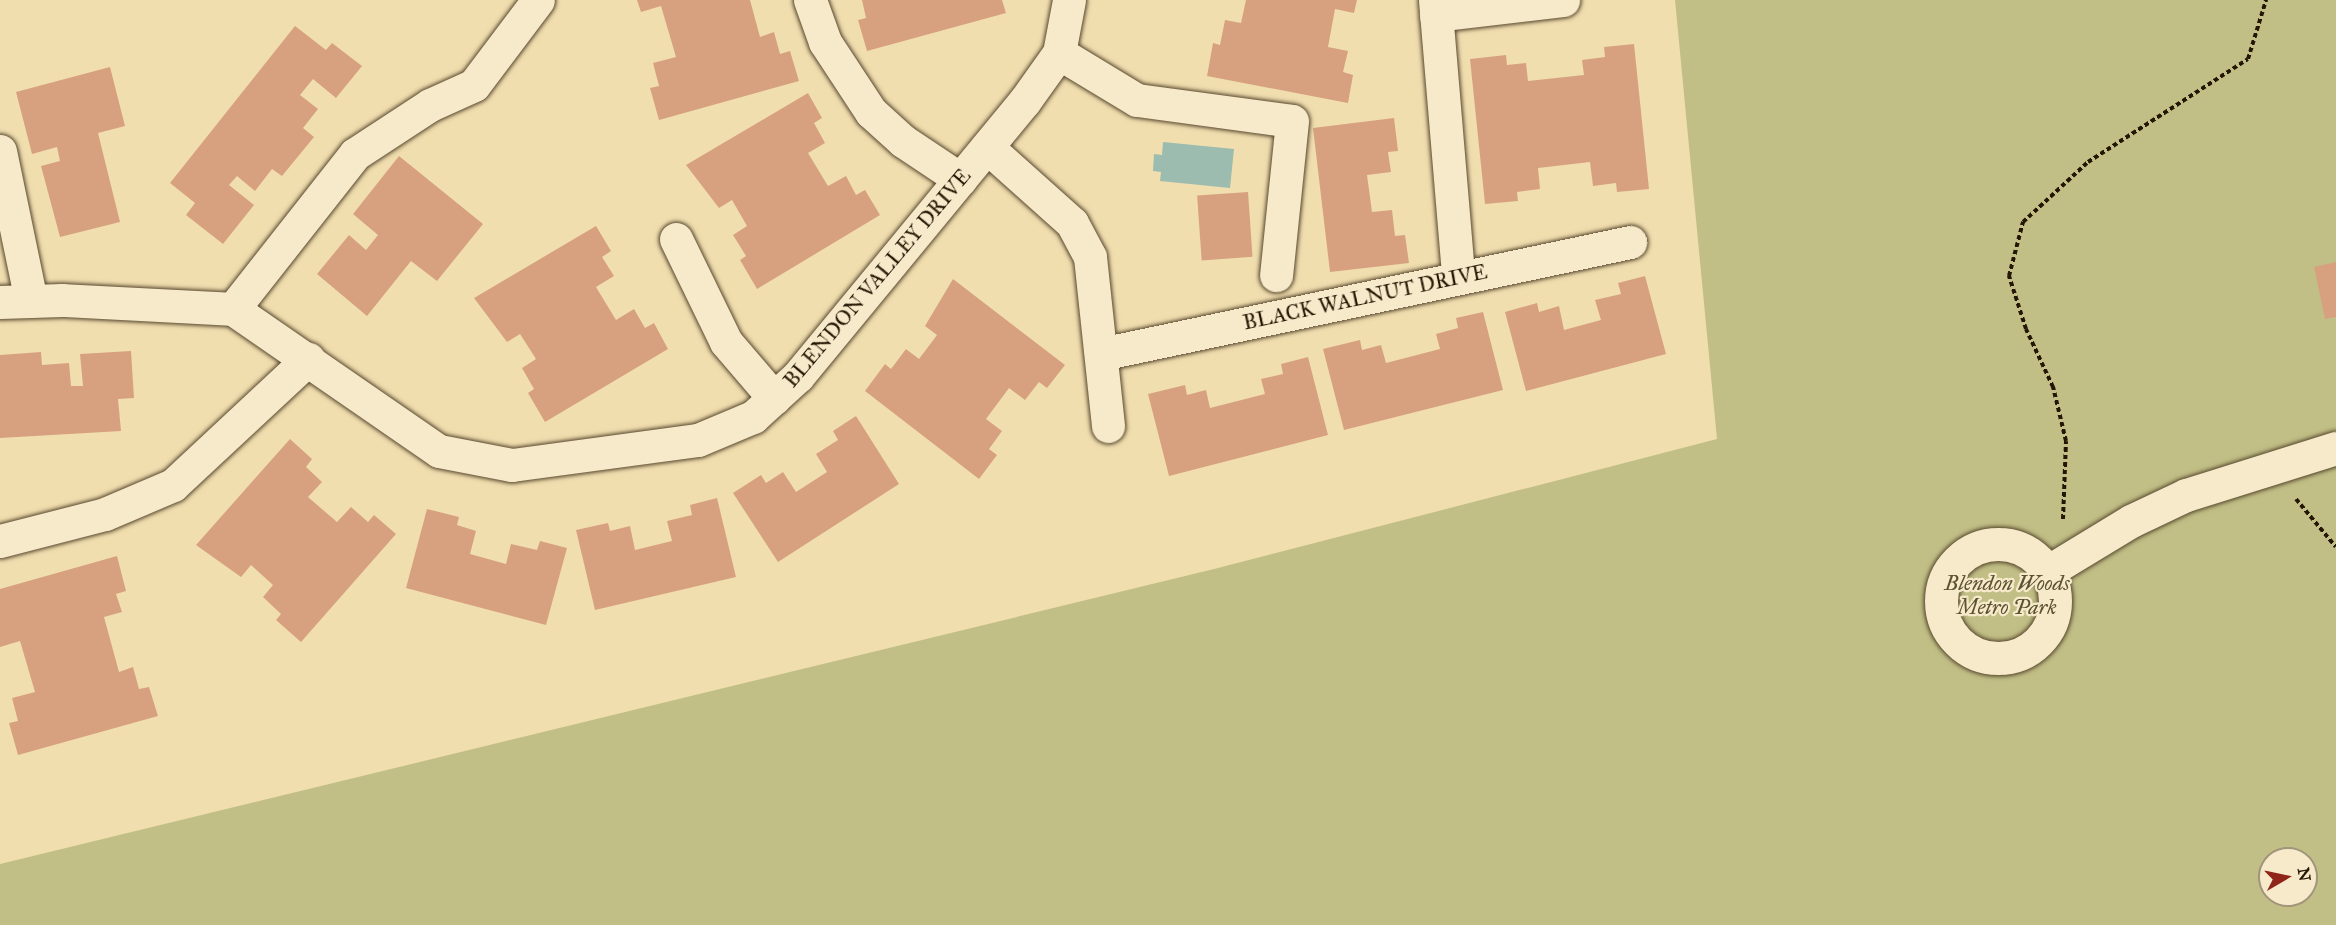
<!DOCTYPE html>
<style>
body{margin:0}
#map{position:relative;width:2336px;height:925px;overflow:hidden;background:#f1deaf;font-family:"IM FELL Great Primer",serif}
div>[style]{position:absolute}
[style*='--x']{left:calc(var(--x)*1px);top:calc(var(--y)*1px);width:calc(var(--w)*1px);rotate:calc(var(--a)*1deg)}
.green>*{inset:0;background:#c1bf86}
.water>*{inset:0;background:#9bbcae}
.building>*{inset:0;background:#d7a17f;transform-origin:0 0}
.path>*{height:4px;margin-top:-2px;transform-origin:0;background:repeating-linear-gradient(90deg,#251603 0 4.5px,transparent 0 7.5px)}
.roads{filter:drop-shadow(0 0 2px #58482e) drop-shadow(0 0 2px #58482e)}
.minor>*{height:33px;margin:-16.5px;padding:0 16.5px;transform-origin:16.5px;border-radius:16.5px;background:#f6eacb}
.minor>.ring{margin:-16.5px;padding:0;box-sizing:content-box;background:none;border:33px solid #f6eacb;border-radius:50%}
span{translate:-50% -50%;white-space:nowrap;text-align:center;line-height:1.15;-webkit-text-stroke:4.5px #f6eacb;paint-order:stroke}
.street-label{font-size:21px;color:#251603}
.park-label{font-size:21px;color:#5c5131;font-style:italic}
.north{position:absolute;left:2258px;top:847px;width:60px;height:60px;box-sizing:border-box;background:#f6eacb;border:2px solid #a2957b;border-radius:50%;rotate:81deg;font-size:16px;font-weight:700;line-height:24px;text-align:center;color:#251603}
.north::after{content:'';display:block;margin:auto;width:21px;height:27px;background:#8f2418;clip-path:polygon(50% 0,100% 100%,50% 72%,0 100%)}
</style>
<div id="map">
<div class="green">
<i style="clip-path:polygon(evenodd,1675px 0,2336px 0,2336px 925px,0 925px,0 864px,1214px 569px,1717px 439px,1675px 0,2270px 859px,2306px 859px,2306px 895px,2270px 895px,2270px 859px)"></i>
</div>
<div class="water">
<i style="clip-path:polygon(1163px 142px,1234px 149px,1230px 188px,1160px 181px,1161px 172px,1153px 171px,1154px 154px,1162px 155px)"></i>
</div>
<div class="building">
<i style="clip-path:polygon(637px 0,750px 0,760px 37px,774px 32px,780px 54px,790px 51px,799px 81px,659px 120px,650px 88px,659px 86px,653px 63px,676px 57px,661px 6px,641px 12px)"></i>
<i style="clip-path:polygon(862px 0,1002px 0,1006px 13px,867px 51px,858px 20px,866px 18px)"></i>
<i style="clip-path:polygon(1246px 0,1357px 0,1354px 13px,1335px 9px,1328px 47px,1348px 51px,1343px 72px,1353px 75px,1348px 103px,1207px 76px,1213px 43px,1220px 45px,1225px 20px,1241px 23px)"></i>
<i style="clip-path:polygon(295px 26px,326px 50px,332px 43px,362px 66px,336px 98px,313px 79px,300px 95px,318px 109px,303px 128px,314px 137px,282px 176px,272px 169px,255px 191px,237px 176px,229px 185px,254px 205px,223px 244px,186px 215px,195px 203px,170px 183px)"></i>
<i style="clip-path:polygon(1634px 44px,1649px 189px,1617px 192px,1616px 183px,1593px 186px,1590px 162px,1538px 168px,1540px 189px,1517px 192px,1518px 201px,1485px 204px,1470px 59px,1506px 55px,1507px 65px,1526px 63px,1528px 81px,1584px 75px,1582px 60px,1605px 57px,1604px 47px)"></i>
<i style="clip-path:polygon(110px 67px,125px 126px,98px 133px,120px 222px,60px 237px,41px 166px,60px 161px,57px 147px,32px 154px,16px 92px)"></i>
<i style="clip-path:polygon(808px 93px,822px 118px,814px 123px,825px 143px,808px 153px,828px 186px,846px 176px,856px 195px,865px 190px,880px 215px,757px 289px,740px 260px,746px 256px,733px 235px,747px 226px,732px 200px,719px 208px,686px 165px)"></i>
<i style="clip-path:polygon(1394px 118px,1398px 151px,1388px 152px,1391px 172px,1367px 175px,1372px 212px,1392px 210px,1395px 236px,1405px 235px,1409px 263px,1330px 272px,1313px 128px)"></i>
<i style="clip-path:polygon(399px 156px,483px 224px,437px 281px,411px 261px,367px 316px,317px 274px,349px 235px,366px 250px,378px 235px,353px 214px)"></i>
<i style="left:1248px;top:192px;width:65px;height:51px;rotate:86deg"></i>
<i style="clip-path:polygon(596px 226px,611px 251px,602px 257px,614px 276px,596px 287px,616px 320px,634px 309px,645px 328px,654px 323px,668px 349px,545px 422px,528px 393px,534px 389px,522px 368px,536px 359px,520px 334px,507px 342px,474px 298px)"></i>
<i style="clip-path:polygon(2336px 262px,2336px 317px,2325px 319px,2314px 267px)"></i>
<i style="clip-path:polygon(1645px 276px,1666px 354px,1526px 391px,1505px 312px,1537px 303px,1539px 312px,1559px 306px,1564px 330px,1601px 320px,1595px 300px,1621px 294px,1618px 283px)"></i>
<i style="clip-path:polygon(953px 279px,1065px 365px,1047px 388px,1039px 382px,1025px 400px,1009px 388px,986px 419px,1002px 431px,989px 449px,997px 455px,979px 479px,865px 391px,885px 364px,891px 369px,906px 349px,919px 359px,937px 335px,925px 326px)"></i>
<i style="clip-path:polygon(1483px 312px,1503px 390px,1344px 430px,1323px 349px,1360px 340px,1362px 350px,1381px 345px,1386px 363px,1440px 349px,1436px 334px,1458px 328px,1456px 318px)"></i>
<i style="clip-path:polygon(131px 351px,134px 398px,118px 399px,121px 431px,0 438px,0 355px,41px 352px,42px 365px,69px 363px,71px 386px,83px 386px,80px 354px)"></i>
<i style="clip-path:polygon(1308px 357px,1328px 435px,1169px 476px,1148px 394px,1185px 385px,1187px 395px,1206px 390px,1210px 408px,1265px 394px,1261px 379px,1283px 374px,1281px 364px)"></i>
<i style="clip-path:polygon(856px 416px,899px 484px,778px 562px,733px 493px,761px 475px,766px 483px,783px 472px,796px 492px,827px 472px,816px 454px,838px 440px,833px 431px)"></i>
<i style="clip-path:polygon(290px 439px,312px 459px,306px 467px,322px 482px,308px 497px,337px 522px,351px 507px,368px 522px,374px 515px,396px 534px,301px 642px,276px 620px,281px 614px,263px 597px,273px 585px,251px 565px,241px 577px,196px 545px)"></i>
<i style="clip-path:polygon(717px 498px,736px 577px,595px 610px,576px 530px,608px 523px,610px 531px,630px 526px,635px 550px,672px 541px,667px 521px,692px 515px,690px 505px)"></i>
<i style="clip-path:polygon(427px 509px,459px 517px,457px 525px,476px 531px,470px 554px,506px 564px,511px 544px,537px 550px,540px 541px,567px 548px,546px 625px,406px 588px)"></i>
<i style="clip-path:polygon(117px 556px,126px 591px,116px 594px,122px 612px,104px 617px,119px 672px,133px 667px,139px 689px,149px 687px,158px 716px,18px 755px,9px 723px,18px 721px,12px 698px,35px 692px,20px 641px,0 647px,0 589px)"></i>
</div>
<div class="path">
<i style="--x:2296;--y:499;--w:62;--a:50.2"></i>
<i style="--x:2063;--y:519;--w:78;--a:-87.8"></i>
<i style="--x:2066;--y:441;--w:56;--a:-103.5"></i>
<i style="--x:2053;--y:387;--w:64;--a:-115"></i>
<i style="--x:2026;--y:329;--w:56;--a:-107.8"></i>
<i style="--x:2009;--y:276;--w:56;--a:-75.5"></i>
<i style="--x:2023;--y:222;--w:88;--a:-42.7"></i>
<i style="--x:2088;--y:162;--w:190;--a:-32.8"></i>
<i style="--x:2248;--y:59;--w:62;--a:-73"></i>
</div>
<div class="roads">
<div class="minor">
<i style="--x:810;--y:0;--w:45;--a:70.3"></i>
<i style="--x:825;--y:42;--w:84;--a:56.7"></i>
<i style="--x:871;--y:112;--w:43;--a:42.2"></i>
<i style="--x:903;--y:141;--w:69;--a:33.7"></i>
<i style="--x:1435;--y:0;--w:276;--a:85.2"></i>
<i style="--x:1436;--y:15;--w:128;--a:-6.7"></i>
<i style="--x:1059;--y:53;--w:91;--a:31.1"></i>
<i style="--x:1137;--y:100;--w:156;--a:7.7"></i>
<i style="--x:1292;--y:121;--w:155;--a:95.9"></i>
<i style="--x:987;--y:147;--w:114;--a:41.8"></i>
<i style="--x:1072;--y:223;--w:38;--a:62"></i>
<i style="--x:1090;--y:257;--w:170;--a:83.9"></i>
<i style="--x:0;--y:151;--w:153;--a:78.3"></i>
<i style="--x:676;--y:239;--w:114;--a:64.1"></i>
<i style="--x:726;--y:342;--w:74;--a:49.4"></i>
<i style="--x:0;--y:302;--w:62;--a:-1.8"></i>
<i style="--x:62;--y:300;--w:171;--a:3"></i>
<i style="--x:233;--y:309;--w:250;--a:34.6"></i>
<i style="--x:439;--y:451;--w:74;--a:10.9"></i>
<i style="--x:512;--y:465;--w:188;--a:-7.7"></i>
<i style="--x:698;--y:440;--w:60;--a:-22.7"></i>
<i style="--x:753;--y:417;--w:61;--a:-42.3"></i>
<i style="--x:798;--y:376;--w:355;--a:-50.5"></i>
<i style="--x:1024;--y:102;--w:60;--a:-54.5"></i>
<i style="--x:1059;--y:53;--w:54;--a:-79.3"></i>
<i style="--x:233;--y:309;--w:197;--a:-51.8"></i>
<i style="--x:355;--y:154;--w:90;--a:-33.2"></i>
<i style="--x:430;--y:105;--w:48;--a:-24.4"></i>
<i style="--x:474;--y:85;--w:106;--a:-53"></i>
<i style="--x:1101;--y:354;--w:541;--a:-11.95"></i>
<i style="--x:0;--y:541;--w:108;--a:-14.4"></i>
<i style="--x:105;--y:514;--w:74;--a:-23.1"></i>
<i style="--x:173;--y:485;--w:185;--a:-43"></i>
<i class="ring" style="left:1941px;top:544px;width:81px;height:81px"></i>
<i style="--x:2047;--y:572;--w:98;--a:-31.3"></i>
<i style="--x:2131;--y:521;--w:61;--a:-25.3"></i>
<i style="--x:2186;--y:495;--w:157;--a:-17.4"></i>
</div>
</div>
<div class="street-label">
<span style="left:877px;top:278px;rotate:-50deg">BLENDON VALLEY DRIVE</span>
<span style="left:1365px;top:297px;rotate:-12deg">BLACK WALNUT DRIVE</span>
</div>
<div class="park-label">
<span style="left:2007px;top:595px">Blendon Woods<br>Metro Park</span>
</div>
<div class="north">N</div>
</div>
